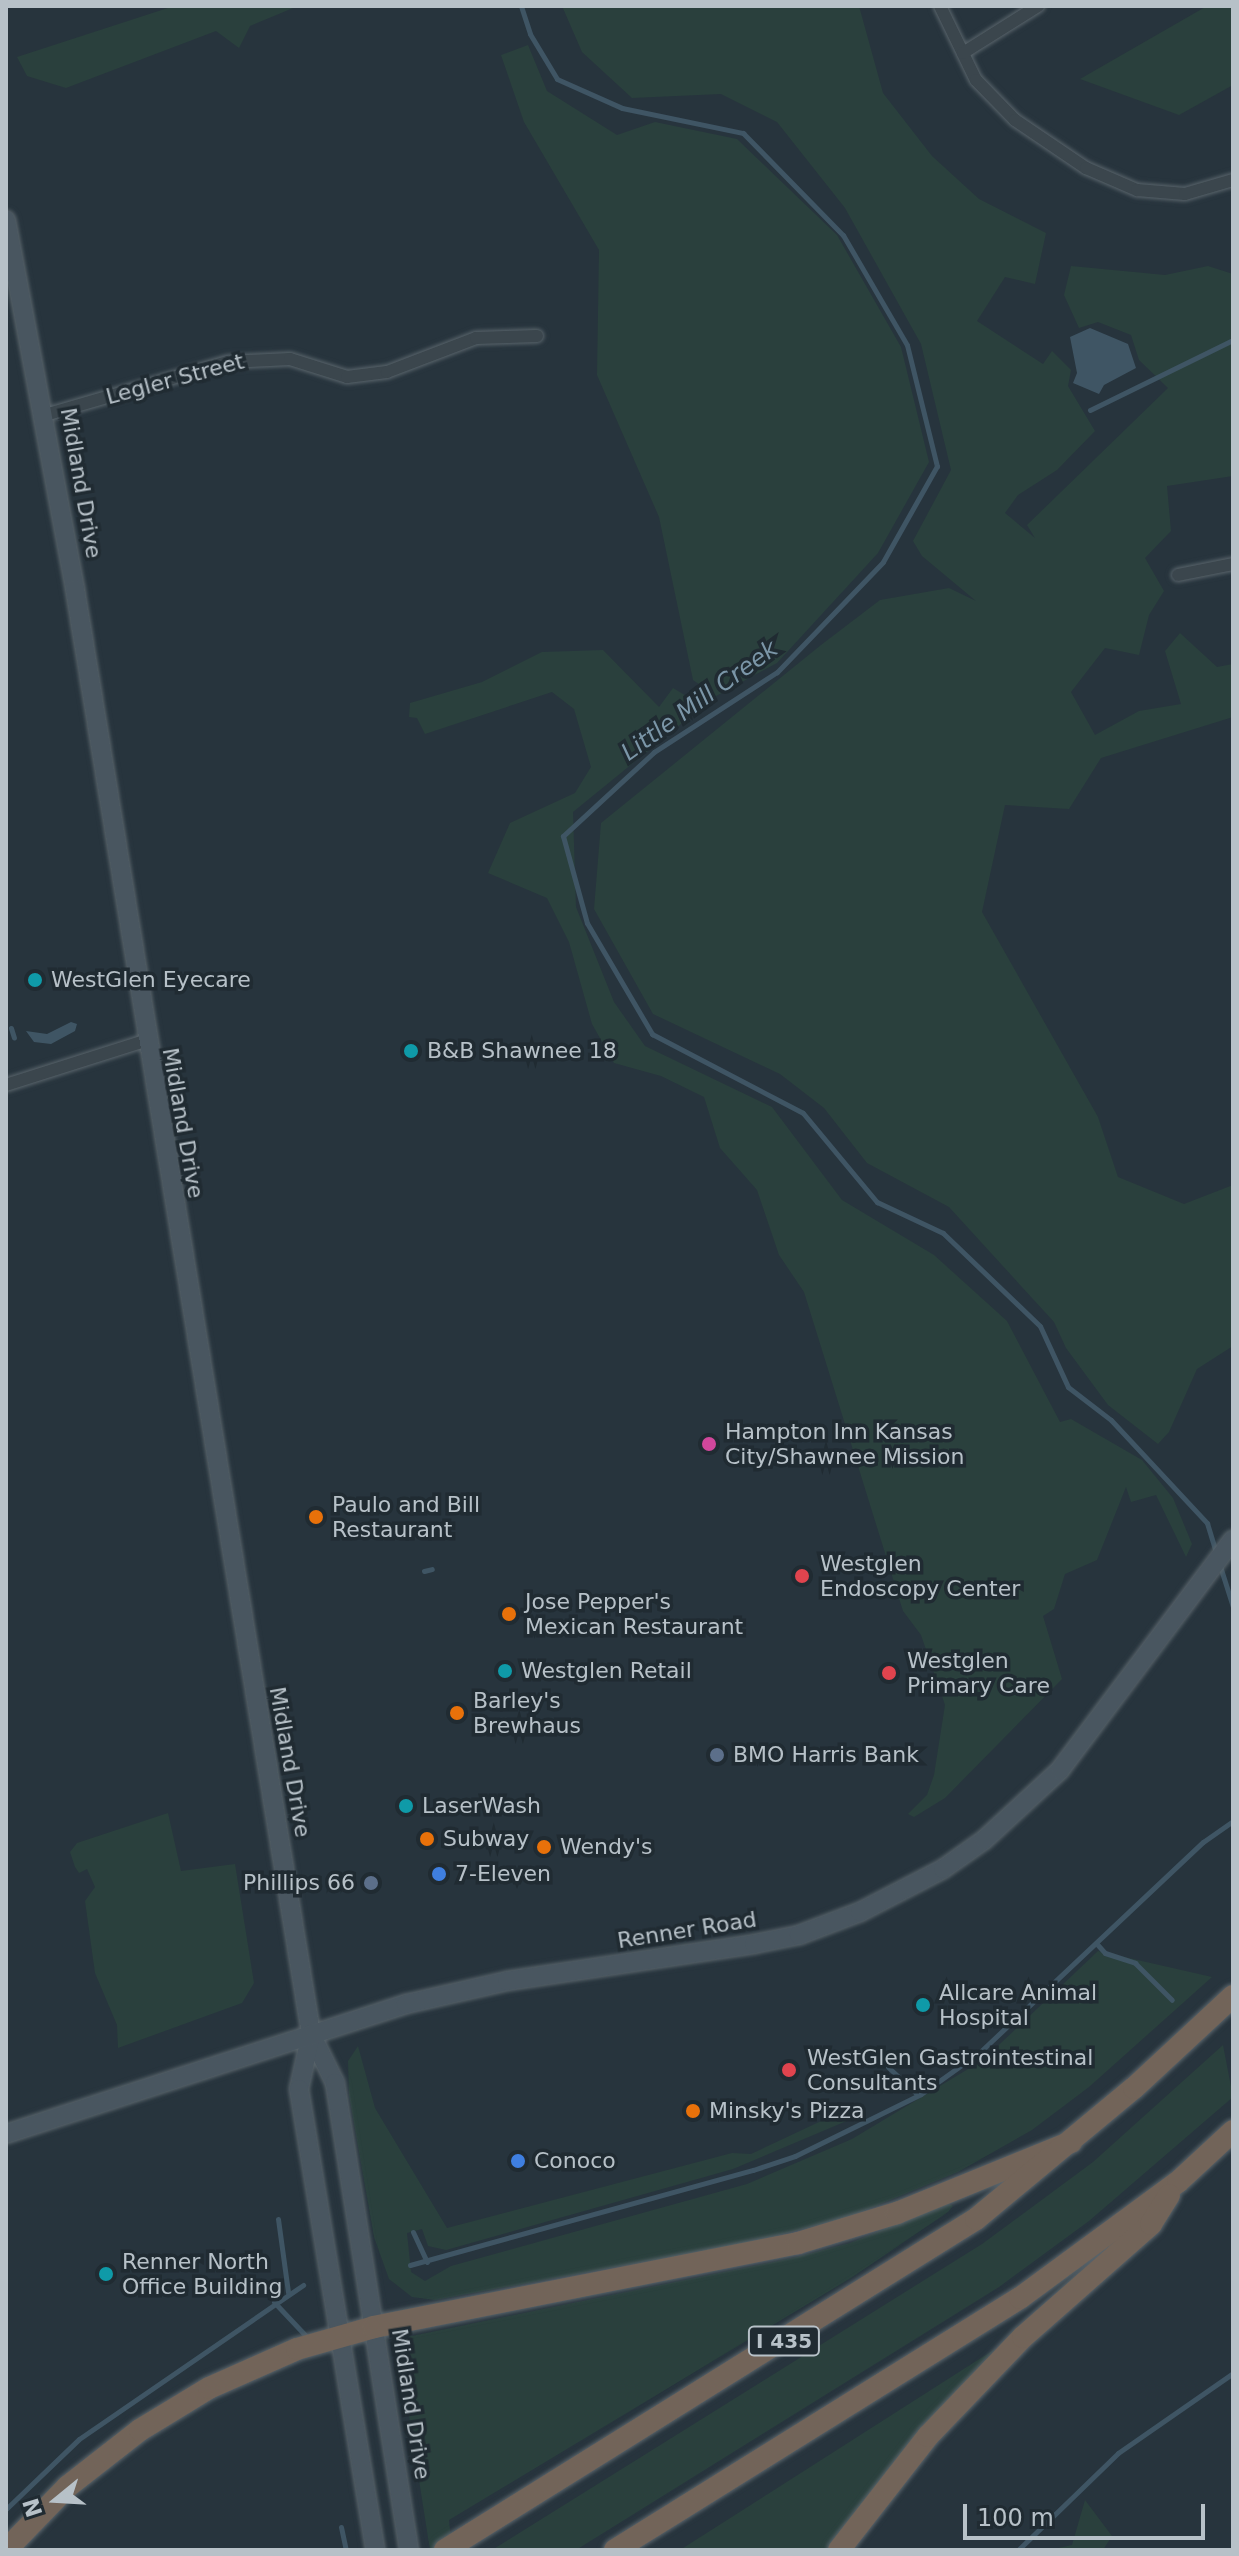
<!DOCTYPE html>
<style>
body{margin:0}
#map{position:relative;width:1239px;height:2556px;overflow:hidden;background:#27343d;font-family:"DejaVu Sans",sans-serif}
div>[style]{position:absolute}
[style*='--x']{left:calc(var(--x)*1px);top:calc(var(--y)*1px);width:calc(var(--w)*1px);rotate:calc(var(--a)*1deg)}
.green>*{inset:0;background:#2a403d}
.water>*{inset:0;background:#3f5564}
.stream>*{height:5px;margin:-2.5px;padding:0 2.5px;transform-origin:2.5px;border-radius:2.5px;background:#3f5564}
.roads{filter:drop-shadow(0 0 2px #59646b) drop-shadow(0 0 2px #59646b)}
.street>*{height:12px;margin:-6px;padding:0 6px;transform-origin:6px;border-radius:6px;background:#3b464d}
.secondary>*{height:18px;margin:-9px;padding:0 9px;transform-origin:9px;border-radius:9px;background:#495660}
.highway>*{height:22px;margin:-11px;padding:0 11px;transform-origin:11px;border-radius:11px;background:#726459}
.dots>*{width:22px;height:22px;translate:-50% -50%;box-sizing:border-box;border:4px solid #202b32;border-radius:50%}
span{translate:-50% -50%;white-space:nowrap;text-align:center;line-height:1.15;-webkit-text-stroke:7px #202b32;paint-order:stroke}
.shield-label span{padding:2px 6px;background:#202b32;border:2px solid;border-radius:6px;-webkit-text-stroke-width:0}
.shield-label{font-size:20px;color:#b7c1c8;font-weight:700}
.street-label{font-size:22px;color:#b7c1c8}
.poi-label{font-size:22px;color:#b7c1c8}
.left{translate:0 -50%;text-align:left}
.right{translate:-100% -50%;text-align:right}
.water-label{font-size:24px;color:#7b96a8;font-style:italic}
.frame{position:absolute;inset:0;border:8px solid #b7c1c8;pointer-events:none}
.north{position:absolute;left:16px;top:2460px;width:80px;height:80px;-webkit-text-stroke:6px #202b32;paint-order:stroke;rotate:252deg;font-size:22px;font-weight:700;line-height:32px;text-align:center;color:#b7c1c8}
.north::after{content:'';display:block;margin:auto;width:28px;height:36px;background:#b7c1c8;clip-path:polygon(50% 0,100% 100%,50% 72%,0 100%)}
.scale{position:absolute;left:963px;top:2504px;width:242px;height:36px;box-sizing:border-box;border:4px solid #b7c1c8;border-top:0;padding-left:10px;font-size:24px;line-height:28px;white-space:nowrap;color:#b7c1c8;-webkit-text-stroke:6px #202b32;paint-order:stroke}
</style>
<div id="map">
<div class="green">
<i style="clip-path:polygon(174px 6px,298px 6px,250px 26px,239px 48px,216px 31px,66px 88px,27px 76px,17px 57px)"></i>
<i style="clip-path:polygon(562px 6px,859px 6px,883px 93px,932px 156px,979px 199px,1046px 233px,1035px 284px,1005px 277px,977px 321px,1043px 364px,1052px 351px,1071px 370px,1068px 386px,1095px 431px,1057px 470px,1018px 495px,1005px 513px,1035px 538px,1027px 525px,1168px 388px,1139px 360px,1131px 335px,1098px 322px,1079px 328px,1064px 295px,1071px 266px,1165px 275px,1208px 266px,1233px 274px,1233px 476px,1167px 486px,1171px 531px,1145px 558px,1164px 591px,1149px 615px,1139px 655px,1105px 648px,1071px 692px,1095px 735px,1139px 711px,1181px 704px,1165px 651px,1180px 633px,1217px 667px,1233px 664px,1233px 717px,1101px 758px,1069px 809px,1005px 805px,982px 912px,1098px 1117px,1118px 1177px,1184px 1204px,1233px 1185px,1233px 1346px,1197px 1369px,1169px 1432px,1158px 1444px,1108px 1405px,1066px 1348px,1054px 1322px,949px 1207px,867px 1163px,824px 1108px,780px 1074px,653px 1014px,594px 909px,601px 823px,821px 645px,880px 600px,949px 588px,976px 601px,922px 556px,913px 541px,951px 470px,921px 344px,845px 208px,777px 122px,721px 94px,632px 98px,582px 52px)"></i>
<i style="clip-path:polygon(1207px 6px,1233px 6px,1233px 85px,1179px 115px,1080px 79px)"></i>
<i style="clip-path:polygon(528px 45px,547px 91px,617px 135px,655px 122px,737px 139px,837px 235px,901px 347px,929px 462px,878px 553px,777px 663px,716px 696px,693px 680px,659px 517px,597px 375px,599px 250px,524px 122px,501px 55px)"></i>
<i style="clip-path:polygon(603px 650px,659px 707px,673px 688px,703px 706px,573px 812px,576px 907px,614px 1002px,645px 1046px,772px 1107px,842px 1200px,934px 1255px,1007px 1321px,1060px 1422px,1071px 1419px,1142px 1460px,1173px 1498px,1192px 1544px,1186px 1557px,1156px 1495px,1131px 1502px,1126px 1487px,1097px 1560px,1065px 1574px,1054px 1609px,1043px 1616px,1062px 1679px,945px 1798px,914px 1817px,908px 1814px,927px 1795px,934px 1775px,945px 1705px,921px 1635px,903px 1611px,804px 1292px,779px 1255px,757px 1190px,720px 1148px,704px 1097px,661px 1076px,614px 1063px,592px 1024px,569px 942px,547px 898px,488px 873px,510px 823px,575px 793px,591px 767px,574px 709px,552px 692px,425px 734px,417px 718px,409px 717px,410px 703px,482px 682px,542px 652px)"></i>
<i style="clip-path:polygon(168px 1813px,181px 1871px,235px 1864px,254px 1983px,242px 2003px,118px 2048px,117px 2025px,95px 1973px,85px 1901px,95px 1887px,87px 1869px,79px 1873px,75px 1867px,70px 1852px,77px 1843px)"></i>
<i style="clip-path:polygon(1098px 1951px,1212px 1977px,1089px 2087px,1032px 2130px,958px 2172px,849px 2217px,752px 2242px,435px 2300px,412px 2297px,389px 2279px,374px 2237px,349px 2095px,348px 2061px,358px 2046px,375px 2108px,447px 2228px,732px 2153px,751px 2154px,851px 2107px,856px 2117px,733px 2169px,446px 2250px,428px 2246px,422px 2229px,407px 2233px,411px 2272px,425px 2281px,451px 2266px,747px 2184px,852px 2139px,983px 2060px)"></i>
<i style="clip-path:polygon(1223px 2045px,1233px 2097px,1089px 2221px,999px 2287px,576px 2550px,492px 2550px,982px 2244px,1093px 2162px)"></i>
<i style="clip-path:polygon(948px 2203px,953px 2206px,948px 2212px,851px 2278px,449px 2520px,452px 2550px,430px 2550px,397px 2339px,792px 2258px,850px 2243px)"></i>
<i style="clip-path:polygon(995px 2349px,927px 2423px,828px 2550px,680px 2550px)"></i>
<i style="clip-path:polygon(1085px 2500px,1112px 2536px,1103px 2550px,1049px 2550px,1072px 2545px)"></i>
</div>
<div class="water">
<i style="clip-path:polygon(1090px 328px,1128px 344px,1136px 368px,1104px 385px,1099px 394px,1073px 383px,1077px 373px,1070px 337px)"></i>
<i style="clip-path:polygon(71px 1022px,77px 1024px,75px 1031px,51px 1044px,34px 1042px,26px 1031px,47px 1034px)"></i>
</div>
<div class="stream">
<i style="--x:521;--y:6;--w:29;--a:72"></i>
<i style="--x:530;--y:34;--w:52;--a:59"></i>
<i style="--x:557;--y:79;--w:71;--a:24"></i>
<i style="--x:622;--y:108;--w:124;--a:11.7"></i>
<i style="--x:743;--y:133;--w:143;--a:45.6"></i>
<i style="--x:843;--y:235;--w:127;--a:59.8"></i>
<i style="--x:907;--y:345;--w:125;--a:76.1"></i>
<i style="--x:937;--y:466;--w:110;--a:119.4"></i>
<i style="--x:883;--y:562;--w:153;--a:133.9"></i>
<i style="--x:777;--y:672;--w:147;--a:147"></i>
<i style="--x:654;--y:752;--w:124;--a:137.3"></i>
<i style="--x:563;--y:836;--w:90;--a:74.6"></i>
<i style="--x:587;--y:923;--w:129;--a:59.6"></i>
<i style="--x:652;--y:1034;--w:170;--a:27.6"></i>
<i style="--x:803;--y:1113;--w:116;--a:50.3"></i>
<i style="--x:877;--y:1202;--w:73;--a:25.2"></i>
<i style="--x:943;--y:1233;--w:134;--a:43.8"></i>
<i style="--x:1040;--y:1326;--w:67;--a:65.3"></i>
<i style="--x:1068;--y:1387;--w:54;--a:37.5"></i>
<i style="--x:1111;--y:1420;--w:141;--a:47"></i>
<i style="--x:1207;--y:1523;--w:31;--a:73"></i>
<i style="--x:1090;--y:410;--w:159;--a:-26.1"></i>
<i style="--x:11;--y:1028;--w:10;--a:73"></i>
<i style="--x:1220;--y:1566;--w:43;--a:72.4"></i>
<i style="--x:424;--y:1571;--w:8;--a:-14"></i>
<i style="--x:1096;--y:1943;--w:13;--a:48"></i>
<i style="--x:1105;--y:1953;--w:32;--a:18"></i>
<i style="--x:1135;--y:1963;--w:52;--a:45"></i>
<i style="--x:888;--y:2067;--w:41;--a:43"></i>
<i style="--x:278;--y:2219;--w:74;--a:82.2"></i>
<i style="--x:413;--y:2232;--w:33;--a:65"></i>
<i style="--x:410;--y:2265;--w:356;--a:-15.5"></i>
<i style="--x:753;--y:2170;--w:44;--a:-18.4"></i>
<i style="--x:795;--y:2156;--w:140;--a:-26.2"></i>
<i style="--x:921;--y:2094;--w:74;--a:-35.6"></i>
<i style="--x:981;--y:2051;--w:305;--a:-43.3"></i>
<i style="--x:1203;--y:1842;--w:37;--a:-35"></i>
<i style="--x:274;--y:2302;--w:47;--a:46.7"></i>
<i style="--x:6;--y:2509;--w:101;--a:-43.8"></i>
<i style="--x:79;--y:2439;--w:272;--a:-34.5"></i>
<i style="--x:341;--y:2527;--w:24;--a:78"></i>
<i style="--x:1018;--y:2550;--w:139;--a:-44.1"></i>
<i style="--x:1118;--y:2453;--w:140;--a:-34.8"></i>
</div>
<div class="roads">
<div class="street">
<i style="--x:940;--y:6;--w:82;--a:64.1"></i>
<i style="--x:976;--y:80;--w:56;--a:45.7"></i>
<i style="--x:1015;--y:120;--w:86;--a:34.1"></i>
<i style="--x:1086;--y:168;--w:56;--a:23.3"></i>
<i style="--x:1137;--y:190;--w:48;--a:4.8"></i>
<i style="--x:1185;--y:194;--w:50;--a:-16.3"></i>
<i style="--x:963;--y:53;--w:89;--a:-32.1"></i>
<i style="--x:45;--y:415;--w:191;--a:-16.2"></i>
<i style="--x:228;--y:362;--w:62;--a:-2.8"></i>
<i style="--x:290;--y:359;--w:60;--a:17.5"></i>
<i style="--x:347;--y:377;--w:40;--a:-7.1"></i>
<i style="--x:387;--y:372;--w:95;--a:-20.9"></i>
<i style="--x:476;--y:338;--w:61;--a:-1.9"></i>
<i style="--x:1178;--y:575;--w:56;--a:-11.3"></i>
<i style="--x:6;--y:1085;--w:146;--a:-17.6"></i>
</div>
<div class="secondary">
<i style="--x:6;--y:220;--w:375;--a:79.4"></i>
<i style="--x:75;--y:589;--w:1464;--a:80.72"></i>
<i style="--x:311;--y:2034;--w:55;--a:63.9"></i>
<i style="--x:335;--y:2083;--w:473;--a:81"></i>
<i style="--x:311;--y:2034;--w:56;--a:102.3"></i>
<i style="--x:299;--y:2089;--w:467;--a:80.6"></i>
<i style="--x:6;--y:2134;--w:421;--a:-18"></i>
<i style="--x:406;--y:2004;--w:104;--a:-12.8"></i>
<i style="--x:507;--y:1981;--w:250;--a:-8.5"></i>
<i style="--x:754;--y:1944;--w:46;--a:-11.3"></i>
<i style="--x:799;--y:1935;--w:65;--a:-20.7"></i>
<i style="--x:860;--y:1912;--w:93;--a:-27.4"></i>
<i style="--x:943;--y:1869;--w:50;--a:-35.3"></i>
<i style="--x:984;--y:1840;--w:103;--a:-42.6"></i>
<i style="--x:1060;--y:1770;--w:288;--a:-53.1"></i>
</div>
<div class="highway">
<i style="--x:6;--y:2550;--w:88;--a:-45.9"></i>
<i style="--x:67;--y:2487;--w:93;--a:-38"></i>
<i style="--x:140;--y:2430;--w:81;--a:-31.3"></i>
<i style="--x:209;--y:2388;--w:96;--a:-23.9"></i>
<i style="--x:297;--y:2349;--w:80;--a:-15.9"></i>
<i style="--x:374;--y:2327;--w:432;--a:-11.2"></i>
<i style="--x:798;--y:2243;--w:103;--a:-16.9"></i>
<i style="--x:897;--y:2213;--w:188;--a:-22.2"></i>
<i style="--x:445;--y:2550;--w:626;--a:-31.94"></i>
<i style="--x:976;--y:2219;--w:205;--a:-39.7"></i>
<i style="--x:1134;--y:2088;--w:135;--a:-42.9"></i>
<i style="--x:615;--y:2550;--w:477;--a:-31.9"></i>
<i style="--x:1020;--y:2298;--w:196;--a:-36.3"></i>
<i style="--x:1178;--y:2182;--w:75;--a:-42.8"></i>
<i style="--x:839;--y:2550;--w:145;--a:-52"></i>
<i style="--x:928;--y:2436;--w:137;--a:-46.2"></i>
<i style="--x:1023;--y:2337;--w:171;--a:-41.4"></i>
<i style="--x:1151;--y:2224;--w:34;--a:-58"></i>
</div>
</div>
<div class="dots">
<i style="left:35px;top:980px;background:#0f9aa8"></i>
<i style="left:411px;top:1051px;background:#0f9aa8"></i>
<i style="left:709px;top:1444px;background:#d1479c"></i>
<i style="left:316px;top:1517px;background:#e8710a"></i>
<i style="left:802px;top:1576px;background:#e0444e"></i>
<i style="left:509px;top:1614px;background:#e8710a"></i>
<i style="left:505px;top:1671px;background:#0f9aa8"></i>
<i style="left:889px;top:1673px;background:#e0444e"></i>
<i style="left:457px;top:1713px;background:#e8710a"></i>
<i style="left:717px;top:1755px;background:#5c6f8a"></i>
<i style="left:406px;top:1806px;background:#0f9aa8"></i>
<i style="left:427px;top:1839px;background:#e8710a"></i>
<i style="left:544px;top:1847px;background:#e8710a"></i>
<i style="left:439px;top:1874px;background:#3f7fe0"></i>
<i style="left:371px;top:1883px;background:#5c6f8a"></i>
<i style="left:923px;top:2005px;background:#0f9aa8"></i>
<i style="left:789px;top:2070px;background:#e0444e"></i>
<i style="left:693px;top:2111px;background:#e8710a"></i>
<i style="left:518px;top:2161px;background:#3f7fe0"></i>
<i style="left:106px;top:2274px;background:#0f9aa8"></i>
</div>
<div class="shield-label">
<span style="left:784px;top:2341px">I 435</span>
</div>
<div class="street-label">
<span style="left:175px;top:379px;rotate:-15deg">Legler Street</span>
<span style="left:81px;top:483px;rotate:80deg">Midland Drive</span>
<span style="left:183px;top:1123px;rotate:80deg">Midland Drive</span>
<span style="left:290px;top:1762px;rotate:80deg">Midland Drive</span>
<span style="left:687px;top:1930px;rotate:-9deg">Renner Road</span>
<span style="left:411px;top:2404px;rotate:81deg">Midland Drive</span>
</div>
<div class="poi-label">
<span class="left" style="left:51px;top:980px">WestGlen Eyecare</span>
<span class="left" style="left:427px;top:1051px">B&amp;B Shawnee 18</span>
<span class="left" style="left:725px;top:1444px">Hampton Inn Kansas<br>City/Shawnee Mission</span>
<span class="left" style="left:332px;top:1517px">Paulo and Bill<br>Restaurant</span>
<span class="left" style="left:820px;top:1576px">Westglen<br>Endoscopy Center</span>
<span class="left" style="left:525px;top:1614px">Jose Pepper's<br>Mexican Restaurant</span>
<span class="left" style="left:907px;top:1673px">Westglen<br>Primary Care</span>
<span class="left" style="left:521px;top:1671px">Westglen Retail</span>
<span class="left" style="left:473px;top:1713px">Barley's<br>Brewhaus</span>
<span class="left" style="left:733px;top:1755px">BMO Harris Bank</span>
<span class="left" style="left:422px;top:1806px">LaserWash</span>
<span class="left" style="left:443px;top:1839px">Subway</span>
<span class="left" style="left:560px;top:1847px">Wendy's</span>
<span class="left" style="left:455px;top:1874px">7-Eleven</span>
<span class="right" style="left:355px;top:1883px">Phillips 66</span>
<span class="left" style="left:939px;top:2005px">Allcare Animal<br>Hospital</span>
<span class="left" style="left:807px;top:2070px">WestGlen Gastrointestinal<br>Consultants</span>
<span class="left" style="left:709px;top:2111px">Minsky's Pizza</span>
<span class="left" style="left:534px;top:2161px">Conoco</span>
<span class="left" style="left:122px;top:2274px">Renner North<br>Office Building</span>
</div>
<div class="water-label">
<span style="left:700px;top:701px;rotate:-36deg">Little Mill Creek</span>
</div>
<div class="frame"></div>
<div class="north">N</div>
<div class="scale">100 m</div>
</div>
